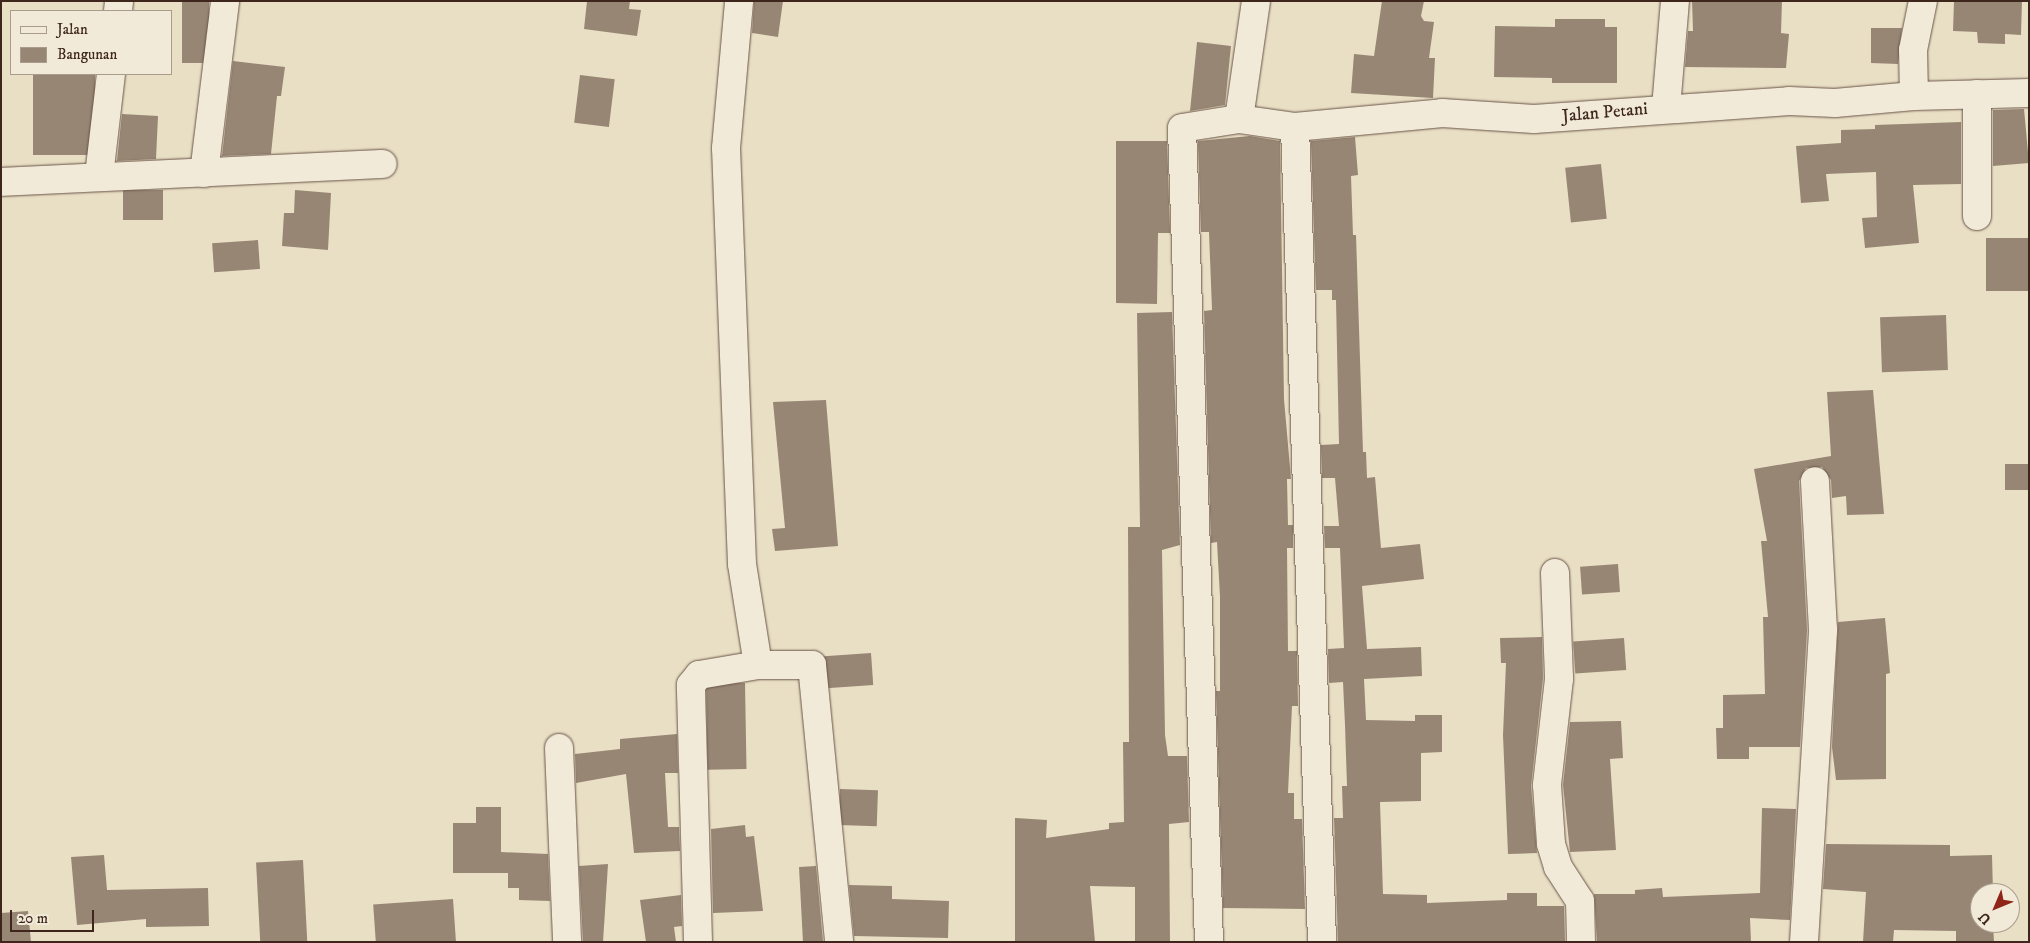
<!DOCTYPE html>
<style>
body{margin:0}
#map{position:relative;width:2030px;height:943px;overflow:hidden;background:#e9dfc5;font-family:"IM FELL DW Pica",serif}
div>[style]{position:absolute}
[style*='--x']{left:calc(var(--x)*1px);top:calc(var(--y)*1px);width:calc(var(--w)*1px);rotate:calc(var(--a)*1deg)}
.building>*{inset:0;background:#978674;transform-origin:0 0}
.roads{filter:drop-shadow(0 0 1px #6a5446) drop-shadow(0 0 1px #6a5446)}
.minor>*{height:28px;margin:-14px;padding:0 14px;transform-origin:14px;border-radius:14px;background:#f1ead9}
span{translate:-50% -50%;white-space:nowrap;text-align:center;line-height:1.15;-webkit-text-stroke:4px #f1ead9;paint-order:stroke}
.street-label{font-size:18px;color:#3f261c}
.frame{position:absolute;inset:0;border:2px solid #3f261c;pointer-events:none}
.legend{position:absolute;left:10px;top:10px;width:162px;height:65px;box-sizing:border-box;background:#f1ead9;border:1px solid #aa9c8d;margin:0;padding:6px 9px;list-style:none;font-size:15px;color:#3f261c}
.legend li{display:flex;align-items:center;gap:10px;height:25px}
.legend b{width:25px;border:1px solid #aa9c8d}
.north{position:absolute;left:1970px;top:883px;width:50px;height:50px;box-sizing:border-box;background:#f1ead9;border:1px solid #aa9c8d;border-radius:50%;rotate:225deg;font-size:14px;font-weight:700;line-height:20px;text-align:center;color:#3f261c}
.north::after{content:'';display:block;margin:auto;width:18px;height:22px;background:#8f2418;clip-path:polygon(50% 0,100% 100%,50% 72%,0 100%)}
.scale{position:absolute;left:10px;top:910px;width:84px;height:22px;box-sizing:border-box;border:2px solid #3f261c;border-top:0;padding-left:6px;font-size:15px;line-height:18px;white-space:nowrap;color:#3f261c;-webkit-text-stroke:4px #f1ead9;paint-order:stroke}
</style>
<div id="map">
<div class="building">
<i style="left:182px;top:1px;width:27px;height:62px"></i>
<i style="clip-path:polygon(587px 1px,630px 1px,629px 9px,641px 10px,637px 36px,584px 29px)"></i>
<i style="clip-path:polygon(754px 1px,783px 1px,778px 37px,752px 33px)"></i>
<i style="clip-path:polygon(1382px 1px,1424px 1px,1421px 16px,1424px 21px,1434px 22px,1429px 58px,1435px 58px,1433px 98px,1351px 93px,1354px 54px,1374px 56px)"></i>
<i style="clip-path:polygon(1692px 1px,1782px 1px,1781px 33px,1789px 34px,1786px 68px,1685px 67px,1688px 31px,1693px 31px)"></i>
<i style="clip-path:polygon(1954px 1px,2022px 1px,2021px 35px,2005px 34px,2005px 44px,1978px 43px,1977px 32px,1953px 31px)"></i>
<i style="clip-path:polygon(1555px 19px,1605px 19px,1605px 27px,1617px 27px,1617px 83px,1552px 83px,1552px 78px,1494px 77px,1495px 26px,1555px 27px)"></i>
<i style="clip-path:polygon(1871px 28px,1902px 28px,1898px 64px,1871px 63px)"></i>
<i style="clip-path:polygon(1197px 42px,1231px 46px,1225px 105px,1190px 111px)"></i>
<i style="clip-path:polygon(233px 61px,285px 67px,281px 96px,277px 96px,271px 154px,222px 156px)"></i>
<i style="left:33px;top:74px;width:62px;height:81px"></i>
<i style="left:580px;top:75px;width:35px;height:48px;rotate:7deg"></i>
<i style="clip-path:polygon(2024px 109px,2029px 163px,1993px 166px,1993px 110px)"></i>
<i style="clip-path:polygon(122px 114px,158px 116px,156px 159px,117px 161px)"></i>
<i style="clip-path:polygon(1961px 122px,1961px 184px,1913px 185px,1919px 243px,1865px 248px,1862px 218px,1877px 217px,1876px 172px,1826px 174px,1829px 201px,1801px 203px,1796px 146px,1841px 143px,1841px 130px,1875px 129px,1875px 125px)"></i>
<i style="clip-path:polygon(1250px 136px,1280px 141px,1284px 399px,1291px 479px,1287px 479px,1288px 525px,1293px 525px,1293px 548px,1287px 548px,1288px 651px,1297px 651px,1298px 706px,1292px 706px,1288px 793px,1294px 793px,1294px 819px,1302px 819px,1305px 909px,1223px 908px,1216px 691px,1220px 691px,1220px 597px,1217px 542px,1211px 543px,1204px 311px,1212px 310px,1209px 232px,1201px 232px,1198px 141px)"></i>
<i style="clip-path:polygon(1355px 137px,1358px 175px,1351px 176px,1353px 235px,1356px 235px,1363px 452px,1366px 452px,1367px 478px,1375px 477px,1381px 548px,1420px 544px,1424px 579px,1362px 586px,1367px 649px,1421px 647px,1422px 676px,1364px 679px,1366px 720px,1415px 721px,1415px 715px,1442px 715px,1442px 752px,1421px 753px,1421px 801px,1380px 802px,1383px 894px,1427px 895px,1427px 903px,1507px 900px,1507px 893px,1537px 893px,1537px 906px,1564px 906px,1565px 942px,1338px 942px,1334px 818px,1343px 818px,1342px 786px,1347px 786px,1345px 725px,1343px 682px,1329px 683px,1328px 649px,1344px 648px,1340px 548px,1325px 548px,1324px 526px,1339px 526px,1335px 478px,1322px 478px,1321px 445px,1339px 444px,1336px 300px,1332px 300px,1332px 290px,1316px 290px,1311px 141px)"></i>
<i style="clip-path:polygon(1116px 141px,1167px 141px,1170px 233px,1158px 233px,1157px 304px,1116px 303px)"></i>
<i style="left:1601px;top:164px;width:55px;height:36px;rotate:84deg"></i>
<i style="left:163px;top:190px;width:30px;height:40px;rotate:90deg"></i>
<i style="clip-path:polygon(295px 190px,331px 193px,328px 250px,282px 246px,284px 213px,294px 213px)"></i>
<i style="left:2029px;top:238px;width:53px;height:43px;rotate:90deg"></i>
<i style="left:258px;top:240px;width:29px;height:46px;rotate:86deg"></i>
<i style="clip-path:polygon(1172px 312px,1180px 545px,1162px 550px,1165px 735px,1168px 756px,1187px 756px,1189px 822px,1169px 824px,1170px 942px,1135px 942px,1135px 887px,1090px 886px,1095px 942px,1015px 942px,1015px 818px,1047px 820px,1046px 838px,1109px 829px,1109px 823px,1124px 822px,1123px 742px,1129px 742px,1128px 527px,1140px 527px,1137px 313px)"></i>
<i style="left:1946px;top:315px;width:55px;height:66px;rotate:88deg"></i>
<i style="clip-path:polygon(1873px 390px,1884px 514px,1847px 515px,1846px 496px,1832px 498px,1831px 480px,1822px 467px,1806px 468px,1799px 481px,1807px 630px,1800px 747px,1749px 747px,1749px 759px,1717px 759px,1716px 728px,1723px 728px,1723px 695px,1765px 694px,1763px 617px,1768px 617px,1761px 541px,1767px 541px,1754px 469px,1831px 456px,1827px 392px)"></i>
<i style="clip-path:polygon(826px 400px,838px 546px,775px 551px,772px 529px,785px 528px,773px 402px)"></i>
<i style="left:2029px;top:464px;width:26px;height:24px;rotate:90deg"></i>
<i style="left:1618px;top:564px;width:28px;height:38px;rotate:86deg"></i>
<i style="clip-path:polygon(1885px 618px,1890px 673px,1886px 674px,1886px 779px,1836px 780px,1832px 747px,1838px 622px)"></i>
<i style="clip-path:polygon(1542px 637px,1543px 678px,1531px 786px,1537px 853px,1508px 854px,1503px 735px,1506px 663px,1501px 663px,1500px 638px)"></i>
<i style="left:1624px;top:638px;width:32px;height:51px;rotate:86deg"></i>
<i style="left:871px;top:653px;width:32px;height:47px;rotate:86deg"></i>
<i style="left:745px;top:683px;width:86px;height:39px;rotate:89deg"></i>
<i style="clip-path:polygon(1621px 721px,1623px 758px,1610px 759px,1616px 850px,1570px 852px,1563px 785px,1570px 722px)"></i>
<i style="clip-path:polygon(677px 734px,678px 773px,665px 773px,668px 827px,679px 827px,680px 851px,634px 853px,626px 774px,576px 783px,575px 754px,620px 749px,620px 739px)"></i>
<i style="left:840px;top:789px;width:38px;height:36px;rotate:2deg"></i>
<i style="clip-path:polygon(476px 807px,501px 807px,501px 852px,548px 854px,550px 901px,519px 900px,519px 888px,508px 888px,508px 873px,453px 873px,453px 823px,476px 823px)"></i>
<i style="clip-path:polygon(1762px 808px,1796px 809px,1790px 920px,1750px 918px,1751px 942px,1597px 942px,1594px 894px,1635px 894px,1635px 890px,1662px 888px,1663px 897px,1760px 893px)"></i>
<i style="clip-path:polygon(745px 825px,746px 837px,754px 836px,763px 911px,713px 913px,711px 829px)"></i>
<i style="clip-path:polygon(1826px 844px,1950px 845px,1950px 856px,1992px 855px,1993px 893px,1980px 893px,1980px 923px,1993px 923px,1994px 942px,1956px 942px,1956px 931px,1894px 930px,1893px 942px,1863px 942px,1866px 892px,1823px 889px)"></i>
<i style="clip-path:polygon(104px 855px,107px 890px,208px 888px,209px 926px,146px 927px,146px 919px,77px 925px,71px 857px)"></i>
<i style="left:303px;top:860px;width:82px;height:47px;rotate:87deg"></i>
<i style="clip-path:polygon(608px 864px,603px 942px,583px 942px,579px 866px)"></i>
<i style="clip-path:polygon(816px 866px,823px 942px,803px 942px,799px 867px)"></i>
<i style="clip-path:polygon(849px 885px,892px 886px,892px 899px,949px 901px,948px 938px,854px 936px)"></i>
<i style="clip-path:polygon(681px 895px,682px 926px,674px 927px,676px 942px,646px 942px,640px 900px)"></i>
<i style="left:453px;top:899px;width:43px;height:80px;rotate:86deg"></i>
<i style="clip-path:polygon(28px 911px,31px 942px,1px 942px,1px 913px)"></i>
</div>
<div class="roads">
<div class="minor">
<i style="--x:118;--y:11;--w:10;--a:-84"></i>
<i style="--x:1914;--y:96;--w:46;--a:-91.2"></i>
<i style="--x:1913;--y:50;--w:50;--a:-78.5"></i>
<i style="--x:1666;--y:108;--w:107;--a:-85.2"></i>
<i style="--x:1239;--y:119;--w:119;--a:-81.8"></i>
<i style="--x:1295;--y:127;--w:815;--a:88.1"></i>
<i style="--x:204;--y:173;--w:173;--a:-83"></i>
<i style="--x:99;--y:176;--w:103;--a:-83.3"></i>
<i style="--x:1;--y:182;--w:382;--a:-2.7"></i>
<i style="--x:1977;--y:216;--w:122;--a:-90"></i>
<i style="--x:1555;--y:573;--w:106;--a:87.8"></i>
<i style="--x:1559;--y:679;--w:107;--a:96.5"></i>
<i style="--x:1547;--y:785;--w:59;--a:86.1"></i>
<i style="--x:1551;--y:844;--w:24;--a:73"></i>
<i style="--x:1558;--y:867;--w:40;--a:57.1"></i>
<i style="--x:1580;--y:901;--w:41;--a:88.6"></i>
<i style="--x:758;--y:665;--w:54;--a:0"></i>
<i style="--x:812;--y:665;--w:278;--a:84.4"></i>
<i style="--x:559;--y:748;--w:194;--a:87.6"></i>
<i style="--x:698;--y:942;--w:257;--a:-91.6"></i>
<i style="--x:691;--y:685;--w:13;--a:-51"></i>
<i style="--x:699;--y:675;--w:60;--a:-9.6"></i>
<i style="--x:758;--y:665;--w:102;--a:-99"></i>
<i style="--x:742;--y:564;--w:416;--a:-92.2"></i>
<i style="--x:726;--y:148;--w:148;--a:-84.9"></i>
<i style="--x:1209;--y:942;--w:814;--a:-91.9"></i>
<i style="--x:1182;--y:128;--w:58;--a:-9"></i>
<i style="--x:1239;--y:119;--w:57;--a:8.1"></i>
<i style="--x:1295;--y:127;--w:148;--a:-5.4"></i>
<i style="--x:1442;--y:113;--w:92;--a:3.7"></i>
<i style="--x:1534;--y:119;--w:256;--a:-4"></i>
<i style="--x:1789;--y:101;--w:46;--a:2.5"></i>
<i style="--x:1835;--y:103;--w:79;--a:-5.1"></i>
<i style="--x:1914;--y:96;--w:115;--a:-1.5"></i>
<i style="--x:1804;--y:942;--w:313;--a:-86.5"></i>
<i style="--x:1823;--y:630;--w:149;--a:-93.1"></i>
</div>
</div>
<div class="street-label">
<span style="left:1605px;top:113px;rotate:-5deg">Jalan Petani</span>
</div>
<div class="frame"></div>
<ul class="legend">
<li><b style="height:6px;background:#f1ead9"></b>Jalan</li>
<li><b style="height:14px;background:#978674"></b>Bangunan</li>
</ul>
<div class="north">U</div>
<div class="scale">20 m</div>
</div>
